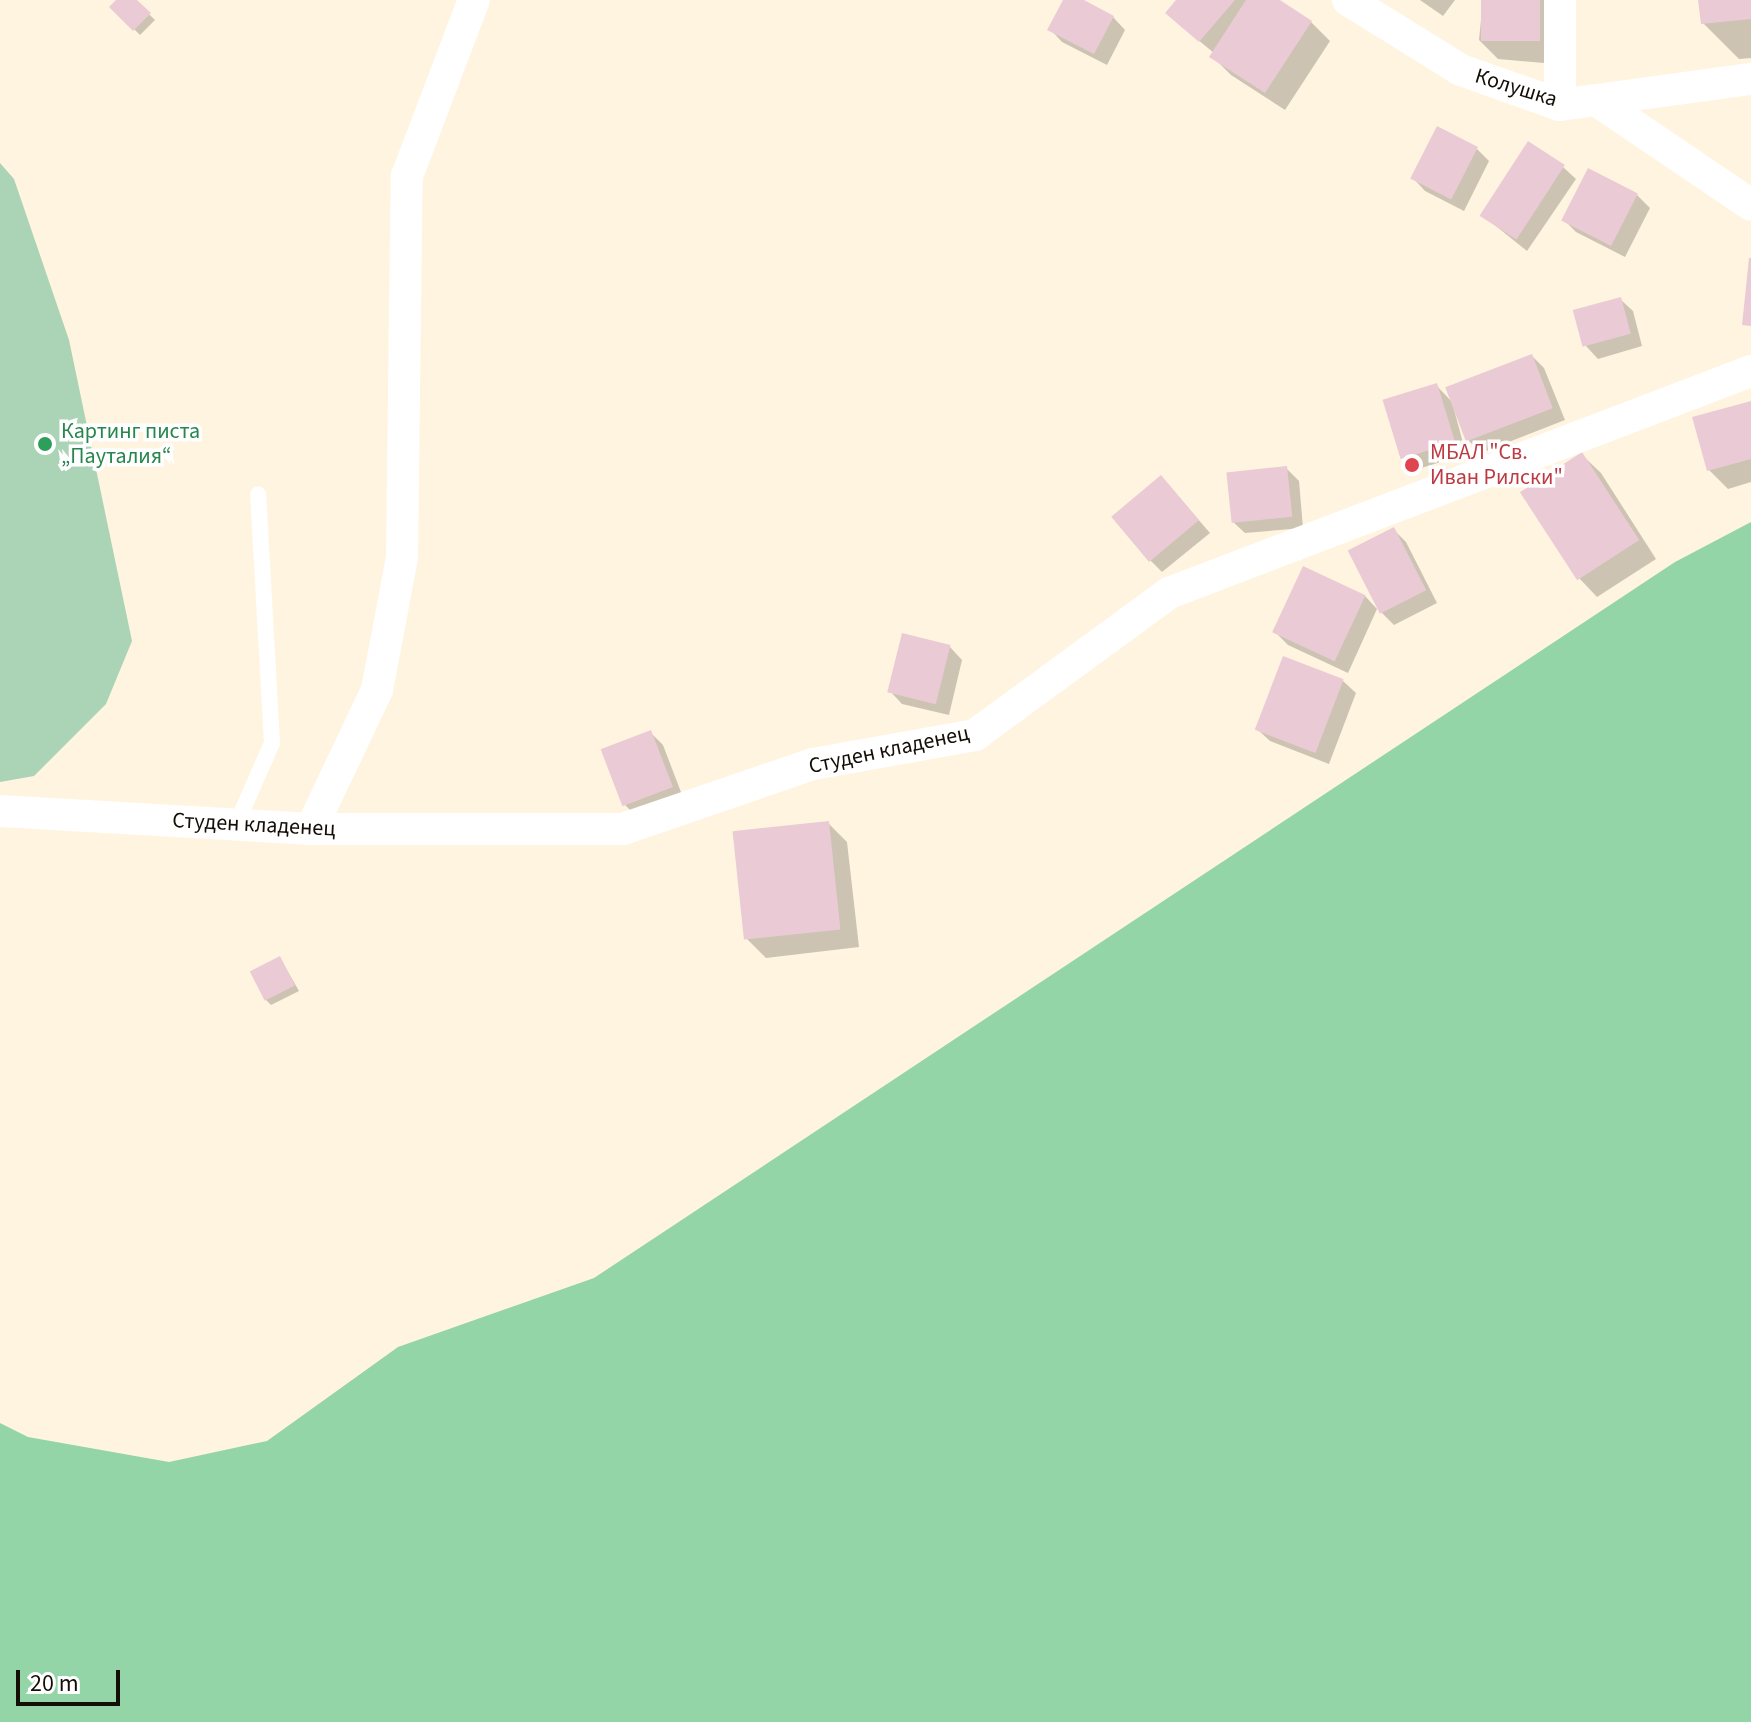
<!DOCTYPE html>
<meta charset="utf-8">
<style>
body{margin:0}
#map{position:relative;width:1751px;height:1722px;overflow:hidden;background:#fff4df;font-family:"Source Sans 3",sans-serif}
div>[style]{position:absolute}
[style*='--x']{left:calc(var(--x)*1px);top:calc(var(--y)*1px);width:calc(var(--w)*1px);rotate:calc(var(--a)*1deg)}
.green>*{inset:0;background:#aad4b5}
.forest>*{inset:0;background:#94d5a7}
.shadow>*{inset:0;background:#0003}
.building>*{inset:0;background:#eacbd5;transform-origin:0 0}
.lane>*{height:16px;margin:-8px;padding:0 8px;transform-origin:8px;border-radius:8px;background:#fff}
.street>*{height:32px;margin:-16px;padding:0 16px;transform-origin:16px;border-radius:16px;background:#fff}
.dots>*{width:22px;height:22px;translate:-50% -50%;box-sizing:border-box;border:4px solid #fff;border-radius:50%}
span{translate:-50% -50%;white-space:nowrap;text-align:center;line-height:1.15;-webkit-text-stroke:7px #fff;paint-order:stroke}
.street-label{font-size:22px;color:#130e06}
.leisure-label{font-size:22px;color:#27864d}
.left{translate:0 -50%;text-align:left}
.health-label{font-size:22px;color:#be3a42}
.scale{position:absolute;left:16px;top:1670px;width:104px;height:36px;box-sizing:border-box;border:4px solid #130e06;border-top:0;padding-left:10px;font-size:24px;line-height:28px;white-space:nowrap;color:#130e06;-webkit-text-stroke:6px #fff;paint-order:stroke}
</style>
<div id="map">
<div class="green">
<i style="clip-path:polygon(0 163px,14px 179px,69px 340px,132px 641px,106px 704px,34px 776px,0 782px)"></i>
</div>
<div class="forest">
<i style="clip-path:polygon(1751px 522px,1751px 1722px,0 1722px,0 1423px,28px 1437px,169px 1462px,267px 1441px,398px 1347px,594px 1278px,1675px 562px)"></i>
</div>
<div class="shadow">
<i style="clip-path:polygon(118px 0,134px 0,155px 20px,140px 35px,112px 7px)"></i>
<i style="clip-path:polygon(1065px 0,1079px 0,1113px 17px,1125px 30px,1107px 65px,1062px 42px,1050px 29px)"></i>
<i style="clip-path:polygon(1178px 0,1277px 0,1311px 22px,1330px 41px,1285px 110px,1231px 75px,1212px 56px,1214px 53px,1180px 25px)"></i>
<i style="clip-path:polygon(1420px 0,1455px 0,1443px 16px)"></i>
<i style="clip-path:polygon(1483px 0,1560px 0,1555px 64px,1498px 59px,1479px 40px)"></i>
<i style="clip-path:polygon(1700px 0,1751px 0,1751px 58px,1739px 59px,1703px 23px)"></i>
<i style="clip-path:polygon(1477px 149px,1489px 161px,1464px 211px,1425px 191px,1413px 178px)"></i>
<i style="clip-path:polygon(1563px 167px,1576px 179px,1527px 251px,1481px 214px)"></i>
<i style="clip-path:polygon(1637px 195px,1650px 208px,1625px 257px,1576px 232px,1564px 220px)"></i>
<i style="clip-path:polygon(1620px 299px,1633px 311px,1642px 346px,1598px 359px,1586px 346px)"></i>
<i style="clip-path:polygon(1532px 356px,1544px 368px,1565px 420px,1481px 453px,1469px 441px)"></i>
<i style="clip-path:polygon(1436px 385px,1452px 402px,1466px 454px,1415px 470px,1402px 457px)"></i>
<i style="clip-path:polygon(1751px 403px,1751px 482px,1728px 489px,1709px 470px)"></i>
<i style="clip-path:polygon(1582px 455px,1601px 473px,1656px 559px,1597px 597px,1579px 578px,1523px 492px)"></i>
<i style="clip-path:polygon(1286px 468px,1299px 481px,1303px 528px,1245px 533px,1232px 521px)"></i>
<i style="clip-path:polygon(1173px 490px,1210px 533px,1162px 572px,1150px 560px)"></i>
<i style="clip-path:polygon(1393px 529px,1406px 542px,1437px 603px,1394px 625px,1382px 613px)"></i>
<i style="clip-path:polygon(1365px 596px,1377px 609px,1348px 673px,1288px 645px,1275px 632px)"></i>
<i style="clip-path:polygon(950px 647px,962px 660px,949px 715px,902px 704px,890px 691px)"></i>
<i style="clip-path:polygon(1343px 681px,1356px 693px,1329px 764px,1270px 741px,1257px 729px)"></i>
<i style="clip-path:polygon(651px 733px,663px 745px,684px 800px,637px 817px,625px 805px)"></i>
<i style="clip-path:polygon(828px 823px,847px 842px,859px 947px,766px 958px,747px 939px)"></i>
<i style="clip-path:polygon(280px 958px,299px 991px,271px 1005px,265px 999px)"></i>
</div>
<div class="building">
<i style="clip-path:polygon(116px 0,137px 0,151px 13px,133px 31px,109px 7px)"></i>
<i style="clip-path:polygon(1063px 0,1084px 0,1114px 16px,1094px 54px,1047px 30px)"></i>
<i style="clip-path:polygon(1176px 0,1235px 0,1199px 42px,1165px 13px)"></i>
<i style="clip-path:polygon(1246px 0,1280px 0,1312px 21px,1265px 93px,1209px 57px)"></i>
<i style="left:1481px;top:0;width:59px;height:41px"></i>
<i style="clip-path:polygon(1698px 0,1751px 0,1751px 19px,1701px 24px)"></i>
<i style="left:1437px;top:126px;width:46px;height:59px;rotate:27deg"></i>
<i style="left:1528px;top:141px;width:44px;height:89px;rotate:33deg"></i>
<i style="left:1588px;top:168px;width:56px;height:59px;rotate:27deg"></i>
<i style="clip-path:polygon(1749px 258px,1751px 258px,1751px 326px,1742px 325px)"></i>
<i style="left:1621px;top:297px;width:38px;height:50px;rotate:75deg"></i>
<i style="left:1532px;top:354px;width:58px;height:93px;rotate:69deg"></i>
<i style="left:1437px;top:383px;width:62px;height:57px;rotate:73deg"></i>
<i style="clip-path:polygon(1751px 401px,1751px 459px,1707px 471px,1692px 417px)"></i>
<i style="left:1582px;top:452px;width:105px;height:74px;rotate:57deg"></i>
<i style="left:1287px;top:466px;width:51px;height:61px;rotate:84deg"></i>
<i style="left:1161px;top:475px;width:59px;height:65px;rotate:50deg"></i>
<i style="left:1394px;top:527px;width:71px;height:52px;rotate:63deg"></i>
<i style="left:1303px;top:566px;width:69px;height:73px;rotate:25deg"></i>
<i style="left:902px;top:633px;width:50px;height:61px;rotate:14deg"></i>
<i style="left:1283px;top:656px;width:65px;height:79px;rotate:21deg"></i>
<i style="left:651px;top:730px;width:61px;height:54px;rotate:69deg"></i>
<i style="left:829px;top:821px;width:109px;height:97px;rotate:84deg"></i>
<i style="left:280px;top:956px;width:33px;height:34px;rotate:63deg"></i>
</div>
<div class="lane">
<i style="--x:236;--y:825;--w:90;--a:-66.3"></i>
<i style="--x:272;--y:743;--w:249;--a:-93.2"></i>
</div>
<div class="street">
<i style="--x:1348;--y:0;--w:133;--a:31.8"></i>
<i style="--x:1461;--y:70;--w:105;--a:19.5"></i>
<i style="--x:1560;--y:105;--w:193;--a:-7.8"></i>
<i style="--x:1560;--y:0;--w:105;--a:90"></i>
<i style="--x:1596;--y:100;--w:187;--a:34.1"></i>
<i style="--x:0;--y:811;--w:312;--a:3.3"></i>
<i style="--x:311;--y:829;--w:312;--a:0"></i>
<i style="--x:623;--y:829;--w:201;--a:-18.9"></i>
<i style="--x:813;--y:764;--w:165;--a:-10.1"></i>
<i style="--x:975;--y:735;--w:240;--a:-36.2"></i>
<i style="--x:1169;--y:593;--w:623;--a:-20.88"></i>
<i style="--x:311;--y:829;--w:154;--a:-64.6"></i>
<i style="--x:377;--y:690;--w:134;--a:-79.3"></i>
<i style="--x:402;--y:558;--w:382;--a:-89.3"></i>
<i style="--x:407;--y:176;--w:188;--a:-69.2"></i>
</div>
<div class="dots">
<i style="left:45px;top:444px;background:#2e9e5b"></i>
<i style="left:1412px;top:465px;background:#e0444e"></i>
</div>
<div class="street-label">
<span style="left:1516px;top:88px;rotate:17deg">Колушка</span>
<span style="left:889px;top:750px;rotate:-12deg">Студен кладенец</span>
<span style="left:254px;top:825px;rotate:3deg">Студен кладенец</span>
</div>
<div class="leisure-label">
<span class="left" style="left:61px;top:444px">Картинг писта<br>„Пауталия“</span>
</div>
<div class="health-label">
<span class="left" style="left:1430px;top:465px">МБАЛ "Св.<br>Иван Рилски"</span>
</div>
<div class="scale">20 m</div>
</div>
